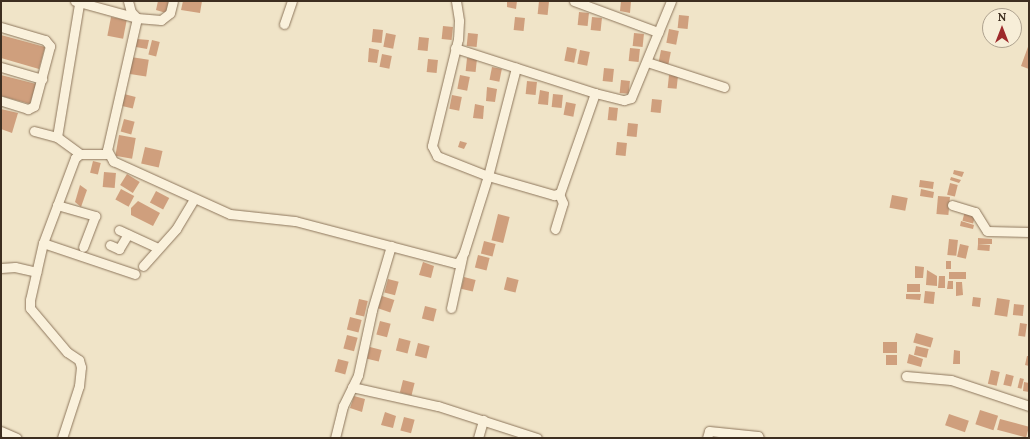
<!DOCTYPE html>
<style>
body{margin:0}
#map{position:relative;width:1030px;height:439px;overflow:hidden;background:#f0e4c8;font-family:Lora,serif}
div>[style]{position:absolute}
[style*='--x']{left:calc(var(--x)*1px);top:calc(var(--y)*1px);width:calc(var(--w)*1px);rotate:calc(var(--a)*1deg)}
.building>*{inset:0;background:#cf9f7d;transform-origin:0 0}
.roads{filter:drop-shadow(0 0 1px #8d765c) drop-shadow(0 0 1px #8d765c)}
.minor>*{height:9px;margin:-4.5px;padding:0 4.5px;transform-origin:4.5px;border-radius:4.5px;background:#faf1dc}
span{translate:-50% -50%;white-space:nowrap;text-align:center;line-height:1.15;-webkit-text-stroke:4px #f7eed8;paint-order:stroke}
.frame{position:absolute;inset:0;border:2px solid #3d2e20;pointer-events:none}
.north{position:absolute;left:982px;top:8px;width:40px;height:40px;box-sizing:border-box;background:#f7eed8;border:1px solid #ada18e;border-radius:50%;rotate:0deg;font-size:11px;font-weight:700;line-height:16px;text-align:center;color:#3d2e20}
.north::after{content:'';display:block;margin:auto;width:14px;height:18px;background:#9e2a2b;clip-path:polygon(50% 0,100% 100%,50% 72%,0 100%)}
</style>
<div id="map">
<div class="building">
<i style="clip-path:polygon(158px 1px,169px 1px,166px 13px,156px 10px)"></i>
<i style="clip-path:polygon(183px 1px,202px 1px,200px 13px,181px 10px)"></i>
<i style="clip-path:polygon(507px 1px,517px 1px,516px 9px,507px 7px)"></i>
<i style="left:539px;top:1px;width:10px;height:13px;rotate:6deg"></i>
<i style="clip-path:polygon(621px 1px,631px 1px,630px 13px,620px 11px)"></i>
<i style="left:579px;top:12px;width:10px;height:13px;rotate:6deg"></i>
<i style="left:679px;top:15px;width:10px;height:13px;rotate:6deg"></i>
<i style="left:111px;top:17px;width:16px;height:19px;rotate:11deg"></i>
<i style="left:515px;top:17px;width:10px;height:13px;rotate:6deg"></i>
<i style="left:592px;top:17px;width:10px;height:13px;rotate:6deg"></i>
<i style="left:443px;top:26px;width:10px;height:13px;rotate:6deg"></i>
<i style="left:373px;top:29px;width:10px;height:13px;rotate:6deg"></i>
<i style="left:669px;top:29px;width:10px;height:14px;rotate:11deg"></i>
<i style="left:386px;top:33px;width:10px;height:14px;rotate:11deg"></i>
<i style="left:468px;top:33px;width:10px;height:13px;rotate:6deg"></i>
<i style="left:634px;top:33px;width:10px;height:13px;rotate:6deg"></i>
<i style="clip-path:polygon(1px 35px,45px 47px,39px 69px,1px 58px)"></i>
<i style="left:419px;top:37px;width:10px;height:13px;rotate:6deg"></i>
<i style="clip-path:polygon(137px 39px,149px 40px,147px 49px,136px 47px)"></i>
<i style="left:152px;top:40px;width:8px;height:15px;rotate:14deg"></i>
<i style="clip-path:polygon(1029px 44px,1029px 69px,1021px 66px)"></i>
<i style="left:567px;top:47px;width:10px;height:14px;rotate:11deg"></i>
<i style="clip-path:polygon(369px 48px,379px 50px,377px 63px,368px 62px)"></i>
<i style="left:630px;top:48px;width:10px;height:13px;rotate:6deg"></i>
<i style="left:580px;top:50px;width:10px;height:14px;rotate:11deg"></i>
<i style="left:661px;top:50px;width:10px;height:13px;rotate:11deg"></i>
<i style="left:382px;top:54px;width:10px;height:13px;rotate:11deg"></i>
<i style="left:131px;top:57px;width:18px;height:17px;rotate:9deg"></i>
<i style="left:467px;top:58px;width:10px;height:13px;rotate:6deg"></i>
<i style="left:428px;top:59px;width:10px;height:13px;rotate:6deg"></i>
<i style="left:492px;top:67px;width:10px;height:13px;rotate:11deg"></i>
<i style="left:604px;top:68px;width:10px;height:13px;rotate:6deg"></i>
<i style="clip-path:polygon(1px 75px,36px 84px,30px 104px,1px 96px)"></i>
<i style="left:460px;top:75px;width:10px;height:14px;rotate:11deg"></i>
<i style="left:669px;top:75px;width:9px;height:13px;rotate:6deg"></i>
<i style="left:621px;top:80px;width:9px;height:13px;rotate:6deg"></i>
<i style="left:527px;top:81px;width:10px;height:13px;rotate:6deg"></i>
<i style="clip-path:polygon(487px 87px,497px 89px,495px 102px,486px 101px)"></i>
<i style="clip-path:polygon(540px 90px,549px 92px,548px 105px,538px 104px)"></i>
<i style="left:124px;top:94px;width:12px;height:12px;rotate:14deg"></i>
<i style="left:553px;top:94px;width:10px;height:13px;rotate:6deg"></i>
<i style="left:452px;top:95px;width:10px;height:14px;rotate:11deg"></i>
<i style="left:652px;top:99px;width:10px;height:13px;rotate:6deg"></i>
<i style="left:566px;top:102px;width:10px;height:13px;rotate:11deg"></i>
<i style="clip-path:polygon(475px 104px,484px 106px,483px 119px,473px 118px)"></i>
<i style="left:609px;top:107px;width:9px;height:13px;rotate:6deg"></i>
<i style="clip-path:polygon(1px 109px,18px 113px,12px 133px,1px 129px)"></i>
<i style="left:124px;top:119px;width:11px;height:13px;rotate:15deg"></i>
<i style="left:628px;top:123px;width:10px;height:13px;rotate:6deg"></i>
<i style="left:119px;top:135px;width:17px;height:21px;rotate:10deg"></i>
<i style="clip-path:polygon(460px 141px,467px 143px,464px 149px,458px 147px)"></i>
<i style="left:617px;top:142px;width:10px;height:13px;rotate:6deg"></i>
<i style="left:145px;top:147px;width:18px;height:17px;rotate:13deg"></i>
<i style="left:93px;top:161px;width:8px;height:12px;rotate:14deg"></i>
<i style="clip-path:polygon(954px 170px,964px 172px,962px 177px,953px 174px)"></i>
<i style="left:104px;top:172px;width:12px;height:15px;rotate:5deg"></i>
<i style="left:127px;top:174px;width:15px;height:13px;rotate:32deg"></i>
<i style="clip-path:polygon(951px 177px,961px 180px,959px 183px,950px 180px)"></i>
<i style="left:920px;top:180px;width:14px;height:7px;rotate:8deg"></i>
<i style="left:950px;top:183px;width:8px;height:12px;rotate:14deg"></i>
<i style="clip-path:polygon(80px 185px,87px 190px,81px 207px,75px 202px)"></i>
<i style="left:121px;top:189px;width:15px;height:12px;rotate:28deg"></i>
<i style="clip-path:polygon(921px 189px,934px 192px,933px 198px,920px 196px)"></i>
<i style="left:156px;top:191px;width:15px;height:13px;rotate:28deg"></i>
<i style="left:892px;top:195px;width:16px;height:13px;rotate:11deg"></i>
<i style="left:938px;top:196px;width:12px;height:18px;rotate:5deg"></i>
<i style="clip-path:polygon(138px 201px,160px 213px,153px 226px,131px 215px,131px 208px)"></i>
<i style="left:965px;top:211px;width:11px;height:10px;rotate:15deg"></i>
<i style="left:498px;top:214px;width:12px;height:27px;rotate:14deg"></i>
<i style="clip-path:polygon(961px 221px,974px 225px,973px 229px,960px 226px)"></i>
<i style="clip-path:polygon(978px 238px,992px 239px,992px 244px,978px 244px)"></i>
<i style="left:949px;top:239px;width:9px;height:16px;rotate:6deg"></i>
<i style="left:484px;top:241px;width:12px;height:13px;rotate:14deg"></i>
<i style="left:960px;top:244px;width:9px;height:13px;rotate:13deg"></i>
<i style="left:978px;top:244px;width:12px;height:6px;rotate:5deg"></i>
<i style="left:478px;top:255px;width:12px;height:13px;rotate:14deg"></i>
<i style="left:946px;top:261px;width:5px;height:8px"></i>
<i style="clip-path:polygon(423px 262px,434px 266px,431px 278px,419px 275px)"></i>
<i style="clip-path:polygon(915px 266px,924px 267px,923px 278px,915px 278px)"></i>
<i style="clip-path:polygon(927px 270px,937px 276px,937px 286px,926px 285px)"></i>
<i style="left:949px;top:272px;width:17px;height:7px"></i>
<i style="clip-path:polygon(939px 276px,945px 276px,945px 288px,938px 288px)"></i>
<i style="left:464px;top:277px;width:12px;height:12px;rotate:14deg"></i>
<i style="left:507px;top:277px;width:12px;height:13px;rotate:14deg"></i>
<i style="left:388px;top:279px;width:11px;height:14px;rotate:15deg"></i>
<i style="clip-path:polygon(948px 281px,953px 281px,953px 289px,947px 289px)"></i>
<i style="clip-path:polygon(956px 282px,962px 282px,963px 295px,956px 296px)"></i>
<i style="left:907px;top:284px;width:13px;height:8px"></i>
<i style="left:925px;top:291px;width:10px;height:12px;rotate:6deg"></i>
<i style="clip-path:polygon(906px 294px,921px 294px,920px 300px,906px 299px)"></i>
<i style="left:382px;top:296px;width:13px;height:13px;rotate:18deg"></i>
<i style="left:973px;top:297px;width:8px;height:9px;rotate:7deg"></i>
<i style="left:997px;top:298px;width:13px;height:17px;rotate:9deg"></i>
<i style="left:359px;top:299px;width:9px;height:16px;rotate:13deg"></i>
<i style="left:1014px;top:304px;width:10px;height:11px;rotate:6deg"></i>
<i style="left:425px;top:306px;width:12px;height:13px;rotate:14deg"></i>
<i style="left:350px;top:317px;width:12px;height:13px;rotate:14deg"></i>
<i style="left:380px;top:321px;width:11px;height:14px;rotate:15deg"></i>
<i style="left:1020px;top:323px;width:7px;height:13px;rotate:8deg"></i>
<i style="left:916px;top:333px;width:18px;height:10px;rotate:16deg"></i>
<i style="left:347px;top:335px;width:11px;height:14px;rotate:15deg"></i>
<i style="left:399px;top:338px;width:12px;height:13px;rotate:14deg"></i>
<i style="left:897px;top:342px;width:11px;height:14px;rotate:90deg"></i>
<i style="left:418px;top:343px;width:12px;height:13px;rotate:14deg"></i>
<i style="left:916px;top:346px;width:13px;height:9px;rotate:13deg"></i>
<i style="left:370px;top:347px;width:12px;height:12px;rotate:14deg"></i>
<i style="clip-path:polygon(954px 350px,960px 351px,960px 364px,953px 364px)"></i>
<i style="clip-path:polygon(909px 354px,923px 359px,921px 367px,907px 363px)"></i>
<i style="left:886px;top:355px;width:11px;height:10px"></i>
<i style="clip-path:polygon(1027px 356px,1029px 356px,1029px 366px,1025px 365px)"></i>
<i style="left:338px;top:359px;width:11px;height:13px;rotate:15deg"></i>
<i style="left:991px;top:370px;width:9px;height:14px;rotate:13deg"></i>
<i style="left:1006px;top:374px;width:8px;height:11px;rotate:14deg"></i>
<i style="left:1020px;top:378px;width:4px;height:10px;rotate:14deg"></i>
<i style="left:403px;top:380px;width:12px;height:13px;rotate:14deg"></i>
<i style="clip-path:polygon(1024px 382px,1029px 383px,1029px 392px,1023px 391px)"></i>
<i style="clip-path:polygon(354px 396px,365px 399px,362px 412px,350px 408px)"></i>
<i style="left:980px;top:410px;width:19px;height:15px;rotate:18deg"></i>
<i style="clip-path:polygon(385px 412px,396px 416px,393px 428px,381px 425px)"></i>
<i style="left:949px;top:414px;width:21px;height:12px;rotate:19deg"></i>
<i style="left:404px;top:417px;width:11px;height:14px;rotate:15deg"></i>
<i style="left:1000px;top:419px;width:30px;height:11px;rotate:15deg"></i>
</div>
<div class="roads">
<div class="minor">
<i style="--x:75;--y:1;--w:64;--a:15.3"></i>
<i style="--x:137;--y:18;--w:24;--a:5"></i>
<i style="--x:161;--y:20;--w:11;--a:-38"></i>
<i style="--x:170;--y:13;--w:12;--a:-76"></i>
<i style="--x:128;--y:1;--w:11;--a:75"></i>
<i style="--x:131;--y:12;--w:8;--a:45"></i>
<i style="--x:137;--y:18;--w:135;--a:102.8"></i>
<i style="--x:107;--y:150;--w:13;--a:61"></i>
<i style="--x:113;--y:161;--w:128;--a:24.4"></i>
<i style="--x:230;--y:214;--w:65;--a:6.1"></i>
<i style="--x:295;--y:221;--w:165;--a:14.7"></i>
<i style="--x:455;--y:263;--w:4;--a:-14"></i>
<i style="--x:459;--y:262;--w:11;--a:-63"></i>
<i style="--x:464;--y:252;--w:80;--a:-72.5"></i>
<i style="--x:488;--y:176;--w:69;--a:16.1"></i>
<i style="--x:554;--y:195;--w:6;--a:-18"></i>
<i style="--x:560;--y:193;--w:106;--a:-70.7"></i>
<i style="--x:595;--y:93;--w:30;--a:14"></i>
<i style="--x:624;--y:100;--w:7;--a:-16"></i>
<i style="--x:631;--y:98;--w:105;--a:-67.6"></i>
<i style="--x:456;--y:1;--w:20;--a:81"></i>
<i style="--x:459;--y:21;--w:18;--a:93"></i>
<i style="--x:458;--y:39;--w:110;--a:103.7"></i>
<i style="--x:432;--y:146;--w:11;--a:63"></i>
<i style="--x:437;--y:156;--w:55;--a:21.4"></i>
<i style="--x:488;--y:176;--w:112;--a:-75.5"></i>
<i style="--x:574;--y:1;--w:90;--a:20.3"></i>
<i style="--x:284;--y:24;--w:24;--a:-71"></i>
<i style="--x:1;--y:27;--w:46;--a:16.5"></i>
<i style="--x:45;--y:40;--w:8;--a:50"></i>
<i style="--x:50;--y:46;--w:62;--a:104.9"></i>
<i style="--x:34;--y:106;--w:7;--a:153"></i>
<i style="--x:28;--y:109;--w:28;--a:-163"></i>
<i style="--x:455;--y:48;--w:147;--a:17.8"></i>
<i style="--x:647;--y:62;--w:81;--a:18"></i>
<i style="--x:1;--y:67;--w:43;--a:16.3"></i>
<i style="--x:34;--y:131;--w:24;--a:15"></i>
<i style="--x:57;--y:137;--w:29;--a:36"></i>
<i style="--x:57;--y:137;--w:135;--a:-80.6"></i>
<i style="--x:57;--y:205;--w:40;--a:16"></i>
<i style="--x:95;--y:216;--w:33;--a:111"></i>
<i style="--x:952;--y:205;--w:24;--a:17"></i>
<i style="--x:975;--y:212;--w:22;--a:58"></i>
<i style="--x:987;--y:231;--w:42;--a:1.4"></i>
<i style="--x:555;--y:229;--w:27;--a:-73"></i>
<i style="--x:563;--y:203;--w:10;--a:-114"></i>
<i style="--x:119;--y:230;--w:43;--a:24.8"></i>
<i style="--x:43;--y:243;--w:97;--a:18.6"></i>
<i style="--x:110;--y:245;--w:10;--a:24"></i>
<i style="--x:119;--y:249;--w:17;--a:-59"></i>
<i style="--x:143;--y:266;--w:50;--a:-48.3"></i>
<i style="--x:176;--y:229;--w:35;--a:-59"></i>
<i style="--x:1;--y:268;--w:14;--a:-4"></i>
<i style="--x:15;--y:267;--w:22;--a:13"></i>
<i style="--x:451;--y:308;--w:51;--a:-77.6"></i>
<i style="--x:906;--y:376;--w:45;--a:5.1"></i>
<i style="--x:951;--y:380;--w:82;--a:18.4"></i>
<i style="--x:352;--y:387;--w:88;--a:12.5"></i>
<i style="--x:438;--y:406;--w:104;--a:17.9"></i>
<i style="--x:1;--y:431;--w:17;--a:24"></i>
<i style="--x:62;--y:438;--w:55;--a:-71.9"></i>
<i style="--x:79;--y:386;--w:19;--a:-84"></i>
<i style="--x:81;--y:367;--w:7;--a:-106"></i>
<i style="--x:79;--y:360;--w:14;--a:-146"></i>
<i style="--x:67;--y:352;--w:57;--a:-130.1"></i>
<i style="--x:30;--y:308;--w:8;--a:-90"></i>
<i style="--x:30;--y:300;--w:58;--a:-77.2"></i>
<i style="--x:43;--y:243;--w:91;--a:-69.4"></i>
<i style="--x:75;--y:158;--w:6;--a:-39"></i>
<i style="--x:80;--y:154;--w:27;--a:0"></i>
<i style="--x:335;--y:438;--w:33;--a:-76"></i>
<i style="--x:343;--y:406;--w:34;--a:-64"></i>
<i style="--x:358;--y:375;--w:66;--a:-77.8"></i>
<i style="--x:372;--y:310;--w:67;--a:-73.5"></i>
<i style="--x:478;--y:438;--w:19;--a:-74"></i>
<i style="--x:707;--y:438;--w:7;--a:-74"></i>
<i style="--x:709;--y:431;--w:49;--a:5.8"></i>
<i style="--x:758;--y:436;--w:2;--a:63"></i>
</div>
</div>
<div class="frame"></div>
<div class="north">N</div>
</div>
